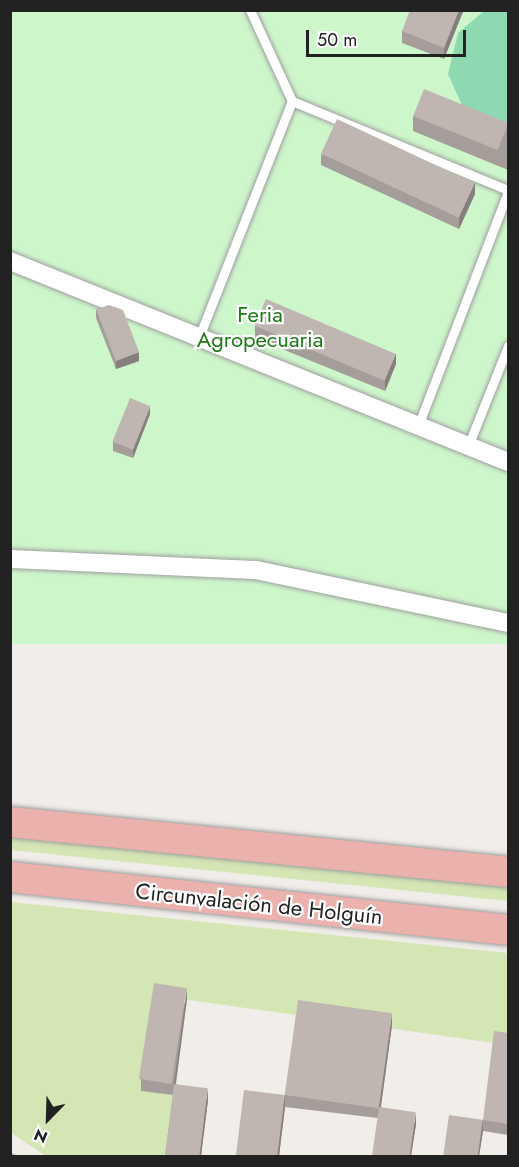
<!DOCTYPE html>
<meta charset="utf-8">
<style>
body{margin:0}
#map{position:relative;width:519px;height:1167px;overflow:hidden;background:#f1ede9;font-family:Jost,sans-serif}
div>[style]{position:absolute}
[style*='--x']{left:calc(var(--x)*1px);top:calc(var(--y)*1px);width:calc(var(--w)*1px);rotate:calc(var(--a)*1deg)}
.grass>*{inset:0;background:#d4e6b4}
.park>*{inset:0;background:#cef6cb;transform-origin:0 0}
.pitch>*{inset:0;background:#8ed9b1}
.roads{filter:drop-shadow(0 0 2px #9f9f9f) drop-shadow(0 0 2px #9f9f9f)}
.service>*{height:9px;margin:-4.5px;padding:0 4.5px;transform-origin:4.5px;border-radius:4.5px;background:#fff}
.minor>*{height:18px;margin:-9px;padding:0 9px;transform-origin:9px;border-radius:9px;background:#fff}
.trunk>*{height:30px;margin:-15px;padding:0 15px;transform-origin:15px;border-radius:15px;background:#ebb1ad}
.wall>*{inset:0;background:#a49d99}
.shaded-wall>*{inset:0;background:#867f7d}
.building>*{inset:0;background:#bfb6b2;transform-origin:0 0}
span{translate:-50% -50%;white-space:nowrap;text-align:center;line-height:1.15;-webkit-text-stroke:4.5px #fff;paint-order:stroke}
.park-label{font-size:22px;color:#1b7b15}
.street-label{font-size:22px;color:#222}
.frame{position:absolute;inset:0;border:12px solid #222;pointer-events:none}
.north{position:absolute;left:18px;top:1089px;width:60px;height:60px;-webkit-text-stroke:4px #fff;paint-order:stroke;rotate:203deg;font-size:16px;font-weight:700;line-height:24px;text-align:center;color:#222}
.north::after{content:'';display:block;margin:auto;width:21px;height:27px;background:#222;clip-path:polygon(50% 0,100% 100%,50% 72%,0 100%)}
.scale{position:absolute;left:306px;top:30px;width:160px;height:27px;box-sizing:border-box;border:3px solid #222;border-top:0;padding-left:8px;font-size:18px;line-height:21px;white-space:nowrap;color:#222;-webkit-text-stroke:4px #fff;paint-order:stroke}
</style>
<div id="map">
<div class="grass">
<i style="clip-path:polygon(11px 835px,467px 882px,508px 888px,508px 901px,11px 850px)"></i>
<i style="clip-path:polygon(10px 902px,508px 953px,508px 1045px,154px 995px,142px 1091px,174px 1095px,166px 1156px,46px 1156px,11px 1133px)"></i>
</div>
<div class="park">
<i style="left:11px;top:11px;width:497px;height:633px"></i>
</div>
<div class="pitch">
<i style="clip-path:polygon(484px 11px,508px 11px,508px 138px,466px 114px,448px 74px,458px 33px)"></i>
</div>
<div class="roads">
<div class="service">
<i style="--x:250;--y:10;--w:100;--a:65.2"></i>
<i style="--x:292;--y:101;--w:234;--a:22.4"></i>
<i style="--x:199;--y:337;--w:254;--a:-68.5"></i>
<i style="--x:418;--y:426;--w:251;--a:-69"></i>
<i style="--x:468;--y:446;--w:108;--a:-68.2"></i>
</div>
<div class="minor">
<i style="--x:10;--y:261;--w:537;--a:21.98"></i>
<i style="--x:10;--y:559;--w:246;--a:2.6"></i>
<i style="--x:256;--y:570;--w:258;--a:11.9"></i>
</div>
<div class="trunk">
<i style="--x:10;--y:822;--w:501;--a:5.73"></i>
<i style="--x:10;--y:877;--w:501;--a:6.07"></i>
</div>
</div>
<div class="wall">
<i style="clip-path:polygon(463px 10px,444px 59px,402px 43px,402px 31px)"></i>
<i style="clip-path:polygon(413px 116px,508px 123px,508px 170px,413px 131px)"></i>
<i style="clip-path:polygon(321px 154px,475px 194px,459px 229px,321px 165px)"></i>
<i style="clip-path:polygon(96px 309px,139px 361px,116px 369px,96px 318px)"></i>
<i style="clip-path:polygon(255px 326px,396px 364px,385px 391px,255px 338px)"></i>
<i style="clip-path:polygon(150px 414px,133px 458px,113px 451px,113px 442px)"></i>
<i style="clip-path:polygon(187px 999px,176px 1084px,208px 1100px,201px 1156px,165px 1156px,173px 1095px,141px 1091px,141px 1079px)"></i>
<i style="clip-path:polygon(392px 1025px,381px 1107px,416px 1124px,411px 1156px,373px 1156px,378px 1118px,285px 1107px,279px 1156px,235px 1156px,285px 1095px)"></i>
<i style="clip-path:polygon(508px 1033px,508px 1135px,483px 1131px,479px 1156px,443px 1156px,483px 1120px)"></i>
</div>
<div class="shaded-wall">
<i style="clip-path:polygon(459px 10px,463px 10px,463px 12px,444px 59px,444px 48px)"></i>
<i style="clip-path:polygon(475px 182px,475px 194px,459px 229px,459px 217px)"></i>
<i style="clip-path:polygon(139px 352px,139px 361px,116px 369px,116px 361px)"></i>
<i style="clip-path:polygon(396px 353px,396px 364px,385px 391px,385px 380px)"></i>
<i style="clip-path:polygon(150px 406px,150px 414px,133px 458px,133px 450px)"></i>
<i style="clip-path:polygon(187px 988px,187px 999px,174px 1095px,174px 1084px)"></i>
<i style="clip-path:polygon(392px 1013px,392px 1025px,379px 1119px,379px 1107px)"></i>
<i style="clip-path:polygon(208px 1088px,208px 1100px,201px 1156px,199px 1156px)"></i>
<i style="clip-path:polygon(285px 1095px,285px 1107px,279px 1156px,277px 1156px)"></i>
<i style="clip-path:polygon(416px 1112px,416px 1124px,411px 1156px,410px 1156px)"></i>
<i style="clip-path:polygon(483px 1120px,483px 1131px,479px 1156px,478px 1156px)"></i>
</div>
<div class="building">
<i style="clip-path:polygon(410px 10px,459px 10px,444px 48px,402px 31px)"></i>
<i style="left:424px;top:89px;width:91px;height:29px;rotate:22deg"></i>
<i style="left:337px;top:119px;width:152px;height:38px;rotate:25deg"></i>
<i style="left:266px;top:299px;width:141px;height:29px;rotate:23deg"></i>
<i style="clip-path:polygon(109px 305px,123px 310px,139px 352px,116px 361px,96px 309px)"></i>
<i style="left:130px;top:398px;width:22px;height:47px;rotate:22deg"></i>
<i style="left:154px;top:983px;width:33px;height:97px;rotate:9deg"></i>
<i style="left:298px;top:1000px;width:95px;height:96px;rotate:8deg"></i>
<i style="clip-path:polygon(494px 1031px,508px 1033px,508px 1124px,483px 1120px)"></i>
<i style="left:174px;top:1084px;width:34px;height:73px;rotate:7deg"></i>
<i style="left:244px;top:1090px;width:41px;height:67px;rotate:7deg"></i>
<i style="left:379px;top:1107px;width:37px;height:49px;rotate:8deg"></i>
<i style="left:449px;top:1115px;width:34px;height:41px;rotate:8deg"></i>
<i style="clip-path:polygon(10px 1152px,18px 1156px,10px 1156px)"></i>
</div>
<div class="park-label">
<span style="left:260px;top:327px">Feria<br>Agropecuaria</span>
</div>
<div class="street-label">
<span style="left:259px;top:904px;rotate:6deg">Circunvalación de Holguín</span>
</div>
<div class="frame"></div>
<div class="north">N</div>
<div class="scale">50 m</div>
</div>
